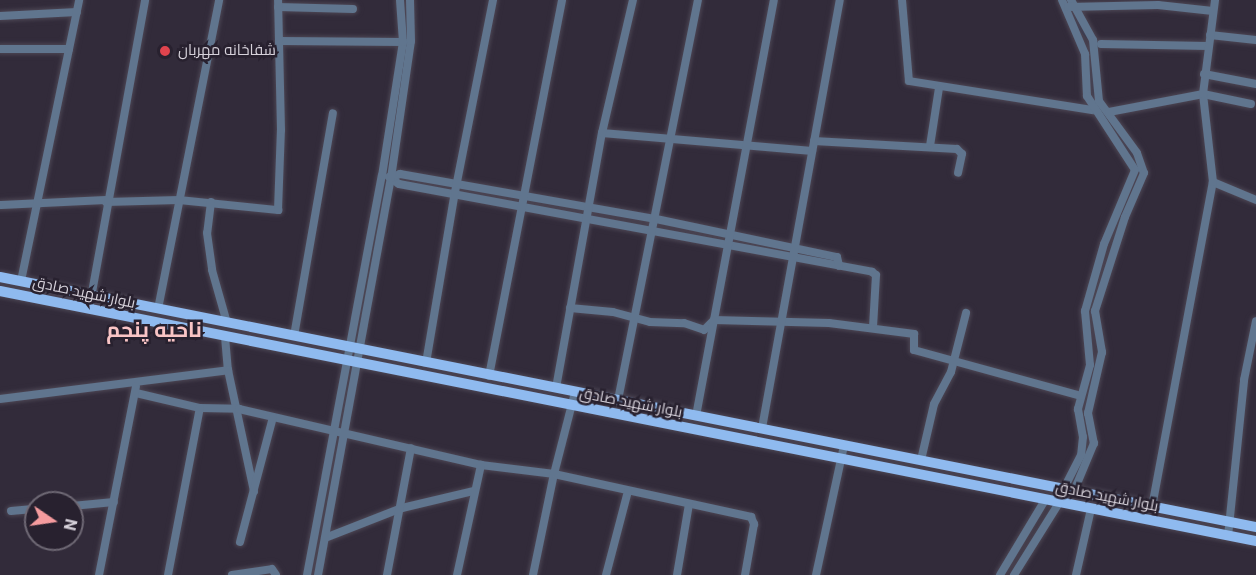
<!DOCTYPE html>
<meta charset="utf-8">
<style>
body{margin:0}
#map{position:relative;width:1256px;height:575px;overflow:hidden;background:#322b3a;font-family:Roboto,Cairo,sans-serif}
div>[style]{position:absolute}
[style*='--x']{left:calc(var(--x)*1px);top:calc(var(--y)*1px);width:calc(var(--w)*1px);rotate:calc(var(--a)*1deg)}
.canal>*{height:7px;margin:-3.5px;padding:0 3.5px;transform-origin:3.5px;border-radius:3.5px;background:#021b44}
.roads{filter:drop-shadow(0 0 2px #4c4654) drop-shadow(0 0 2px #4c4654)}
.minor>*{height:8px;margin:-4px;padding:0 4px;transform-origin:4px;border-radius:4px;background:#60758e}
.major>*{height:10px;margin:-5px;padding:0 5px;transform-origin:5px;border-radius:5px;background:#8fbaef}
.dots>*{width:16px;height:16px;translate:-50% -50%;box-sizing:border-box;border:3px solid #28212f;border-radius:50%}
span{translate:-50% -50%;white-space:nowrap;text-align:center;line-height:1.15;-webkit-text-stroke:5px #28212f;paint-order:stroke}
.poi-label{font-size:15px;color:#d7d2db}
.left{translate:0 -50%;text-align:left}
.street-label{font-size:15px;color:#d7d2db}
.district-label{font-size:21px;color:#f9c4c5;font-weight:700}
.north{position:absolute;left:24px;top:491px;width:60px;height:60px;box-sizing:border-box;background:#28212f;border:2px solid #6e6874;border-radius:50%;rotate:103deg;font-size:16px;font-weight:700;line-height:24px;text-align:center;color:#d7d2db}
.north::after{content:'';display:block;margin:auto;width:21px;height:27px;background:#f59b9e;clip-path:polygon(50% 0,100% 100%,50% 72%,0 100%)}
</style>
<div id="map">
<div class="canal">
<i style="--x:1070;--y:14;--w:29;--a:49"></i>
<i style="--x:1092;--y:64;--w:40;--a:82.9"></i>
<i style="--x:1113;--y:131;--w:46;--a:52.9"></i>
<i style="--x:1057;--y:502;--w:37;--a:-54"></i>
</div>
<div class="roads">
<div class="minor">
<i style="--x:902;--y:0;--w:81;--a:85.1"></i>
<i style="--x:909;--y:81;--w:186;--a:9"></i>
<i style="--x:1062;--y:0;--w:59;--a:66.9"></i>
<i style="--x:1085;--y:54;--w:42;--a:87.3"></i>
<i style="--x:1087;--y:96;--w:88;--a:57"></i>
<i style="--x:1135;--y:170;--w:80;--a:112.7"></i>
<i style="--x:1104;--y:244;--w:70;--a:105.8"></i>
<i style="--x:1085;--y:311;--w:54;--a:84.7"></i>
<i style="--x:1090;--y:365;--w:46;--a:105.3"></i>
<i style="--x:1078;--y:409;--w:28;--a:80"></i>
<i style="--x:1083;--y:437;--w:18;--a:96"></i>
<i style="--x:1081;--y:455;--w:38;--a:117"></i>
<i style="--x:1071;--y:0;--w:46;--a:61.2"></i>
<i style="--x:1093;--y:40;--w:61;--a:84.4"></i>
<i style="--x:1099;--y:101;--w:64;--a:53.8"></i>
<i style="--x:1137;--y:153;--w:21;--a:71"></i>
<i style="--x:1144;--y:173;--w:48;--a:113.4"></i>
<i style="--x:1125;--y:217;--w:99;--a:107.7"></i>
<i style="--x:1095;--y:311;--w:42;--a:80.3"></i>
<i style="--x:1102;--y:352;--w:63;--a:102.9"></i>
<i style="--x:1088;--y:413;--w:31;--a:79"></i>
<i style="--x:1094;--y:443;--w:52;--a:112.6"></i>
<i style="--x:278;--y:7;--w:75;--a:1.5"></i>
<i style="--x:1068;--y:7;--w:90;--a:-1.3"></i>
<i style="--x:1158;--y:5;--w:55;--a:6.2"></i>
<i style="--x:0;--y:16;--w:77;--a:-3"></i>
<i style="--x:1210;--y:35;--w:46;--a:6.2"></i>
<i style="--x:280;--y:41;--w:123;--a:0.5"></i>
<i style="--x:1101;--y:44;--w:107;--a:1.1"></i>
<i style="--x:0;--y:49;--w:69;--a:0"></i>
<i style="--x:1204;--y:74;--w:53;--a:10.9"></i>
<i style="--x:1109;--y:112;--w:96;--a:-10.8"></i>
<i style="--x:1203;--y:94;--w:49;--a:11.8"></i>
<i style="--x:602;--y:133;--w:211;--a:4.9"></i>
<i style="--x:814;--y:141;--w:143;--a:3.2"></i>
<i style="--x:957;--y:149;--w:7;--a:45"></i>
<i style="--x:962;--y:154;--w:19;--a:102"></i>
<i style="--x:930;--y:146;--w:59;--a:-81.2"></i>
<i style="--x:389;--y:177;--w:12;--a:35"></i>
<i style="--x:399;--y:184;--w:481;--a:10.5"></i>
<i style="--x:872;--y:272;--w:5;--a:37"></i>
<i style="--x:876;--y:275;--w:52;--a:93.3"></i>
<i style="--x:391;--y:178;--w:10;--a:-24"></i>
<i style="--x:400;--y:174;--w:260;--a:10"></i>
<i style="--x:656;--y:219;--w:185;--a:11.9"></i>
<i style="--x:837;--y:257;--w:9;--a:77"></i>
<i style="--x:1213;--y:182;--w:47;--a:22.7"></i>
<i style="--x:106;--y:202;--w:73;--a:-1.6"></i>
<i style="--x:179;--y:200;--w:100;--a:5.8"></i>
<i style="--x:278;--y:210;--w:80;--a:-87.9"></i>
<i style="--x:281;--y:130;--w:130;--a:-91.3"></i>
<i style="--x:211;--y:202;--w:31;--a:97"></i>
<i style="--x:207;--y:233;--w:37;--a:82"></i>
<i style="--x:212;--y:270;--w:55;--a:74.2"></i>
<i style="--x:0;--y:205;--w:107;--a:-2.7"></i>
<i style="--x:21;--y:281;--w:287;--a:-78.3"></i>
<i style="--x:570;--y:308;--w:43;--a:5.3"></i>
<i style="--x:613;--y:312;--w:38;--a:15"></i>
<i style="--x:650;--y:322;--w:34;--a:2"></i>
<i style="--x:684;--y:323;--w:21;--a:19"></i>
<i style="--x:704;--y:330;--w:14;--a:-45"></i>
<i style="--x:714;--y:320;--w:115;--a:1.5"></i>
<i style="--x:829;--y:323;--w:86;--a:7.4"></i>
<i style="--x:914;--y:334;--w:16;--a:90"></i>
<i style="--x:914;--y:350;--w:173;--a:15.4"></i>
<i style="--x:89;--y:309;--w:314;--a:-79.7"></i>
<i style="--x:158;--y:309;--w:315;--a:-78.8"></i>
<i style="--x:294;--y:336;--w:226;--a:-80.1"></i>
<i style="--x:225;--y:337;--w:33;--a:85"></i>
<i style="--x:228;--y:370;--w:124;--a:77.9"></i>
<i style="--x:426;--y:363;--w:173;--a:-80.4"></i>
<i style="--x:455;--y:192;--w:196;--a:-78.8"></i>
<i style="--x:489;--y:376;--w:383;--a:-79"></i>
<i style="--x:556;--y:388;--w:259;--a:-79.8"></i>
<i style="--x:602;--y:133;--w:137;--a:-76.9"></i>
<i style="--x:136;--y:393;--w:66;--a:13.2"></i>
<i style="--x:200;--y:408;--w:39;--a:1"></i>
<i style="--x:239;--y:409;--w:248;--a:13"></i>
<i style="--x:481;--y:465;--w:74;--a:7"></i>
<i style="--x:554;--y:474;--w:202;--a:12.3"></i>
<i style="--x:751;--y:517;--w:8;--a:67"></i>
<i style="--x:754;--y:524;--w:52;--a:100"></i>
<i style="--x:0;--y:399;--w:230;--a:-7.2"></i>
<i style="--x:618;--y:400;--w:408;--a:-78.7"></i>
<i style="--x:696;--y:416;--w:423;--a:-79.4"></i>
<i style="--x:762;--y:428;--w:435;--a:-79.7"></i>
<i style="--x:921;--y:460;--w:57;--a:-76.9"></i>
<i style="--x:934;--y:404;--w:36;--a:-62"></i>
<i style="--x:951;--y:372;--w:61;--a:-75.7"></i>
<i style="--x:72;--y:506;--w:42;--a:-5.4"></i>
<i style="--x:1152;--y:507;--w:331;--a:-79.4"></i>
<i style="--x:1213;--y:182;--w:89;--a:-96.5"></i>
<i style="--x:1203;--y:94;--w:95;--a:-82.7"></i>
<i style="--x:11;--y:511;--w:25;--a:-5"></i>
<i style="--x:1228;--y:536;--w:157;--a:-84.1"></i>
<i style="--x:1244;--y:380;--w:60;--a:-78.5"></i>
<i style="--x:325;--y:538;--w:83;--a:-21.3"></i>
<i style="--x:402;--y:508;--w:74;--a:-13.3"></i>
<i style="--x:240;--y:542;--w:129;--a:-75.2"></i>
<i style="--x:99;--y:575;--w:192;--a:-78.9"></i>
<i style="--x:168;--y:575;--w:170;--a:-79.2"></i>
<i style="--x:232;--y:575;--w:40;--a:-8.5"></i>
<i style="--x:272;--y:569;--w:7;--a:56"></i>
<i style="--x:307;--y:575;--w:406;--a:-79.4"></i>
<i style="--x:382;--y:176;--w:136;--a:-81.1"></i>
<i style="--x:403;--y:42;--w:42;--a:-94.1"></i>
<i style="--x:318;--y:575;--w:404;--a:-79.6"></i>
<i style="--x:391;--y:178;--w:138;--a:-81.7"></i>
<i style="--x:411;--y:41;--w:41;--a:-91.4"></i>
<i style="--x:387;--y:575;--w:129;--a:-79.3"></i>
<i style="--x:457;--y:575;--w:113;--a:-77.7"></i>
<i style="--x:533;--y:575;--w:103;--a:-78.3"></i>
<i style="--x:554;--y:474;--w:85;--a:-75.6"></i>
<i style="--x:606;--y:575;--w:87;--a:-75.3"></i>
<i style="--x:677;--y:575;--w:72;--a:-80.4"></i>
<i style="--x:816;--y:575;--w:133;--a:-77.8"></i>
<i style="--x:1000;--y:575;--w:87;--a:-59"></i>
<i style="--x:1014;--y:575;--w:85;--a:-58"></i>
<i style="--x:1076;--y:575;--w:68;--a:-77.2"></i>
</div>
<div class="major">
<i style="--x:0;--y:277;--w:1281;--a:11.26"></i>
<i style="--x:0;--y:291;--w:1281;--a:11.26"></i>
</div>
</div>
<div class="dots">
<i style="left:165px;top:51px;background:#e0444e"></i>
</div>
<div class="poi-label">
<span class="left" style="left:178px;top:51px">شفاخانه مهربان</span>
</div>
<div class="street-label">
<span style="left:84px;top:293px;rotate:12deg">بلوار شهید صادق</span>
<span style="left:631px;top:403px;rotate:11deg">بلوار شهید صادق</span>
<span style="left:1107px;top:497px;rotate:11deg">بلوار شهید صادق</span>
</div>
<div class="district-label">
<span style="left:154px;top:330px">ناحیه پنجم</span>
</div>
<div class="north">N</div>
</div>
